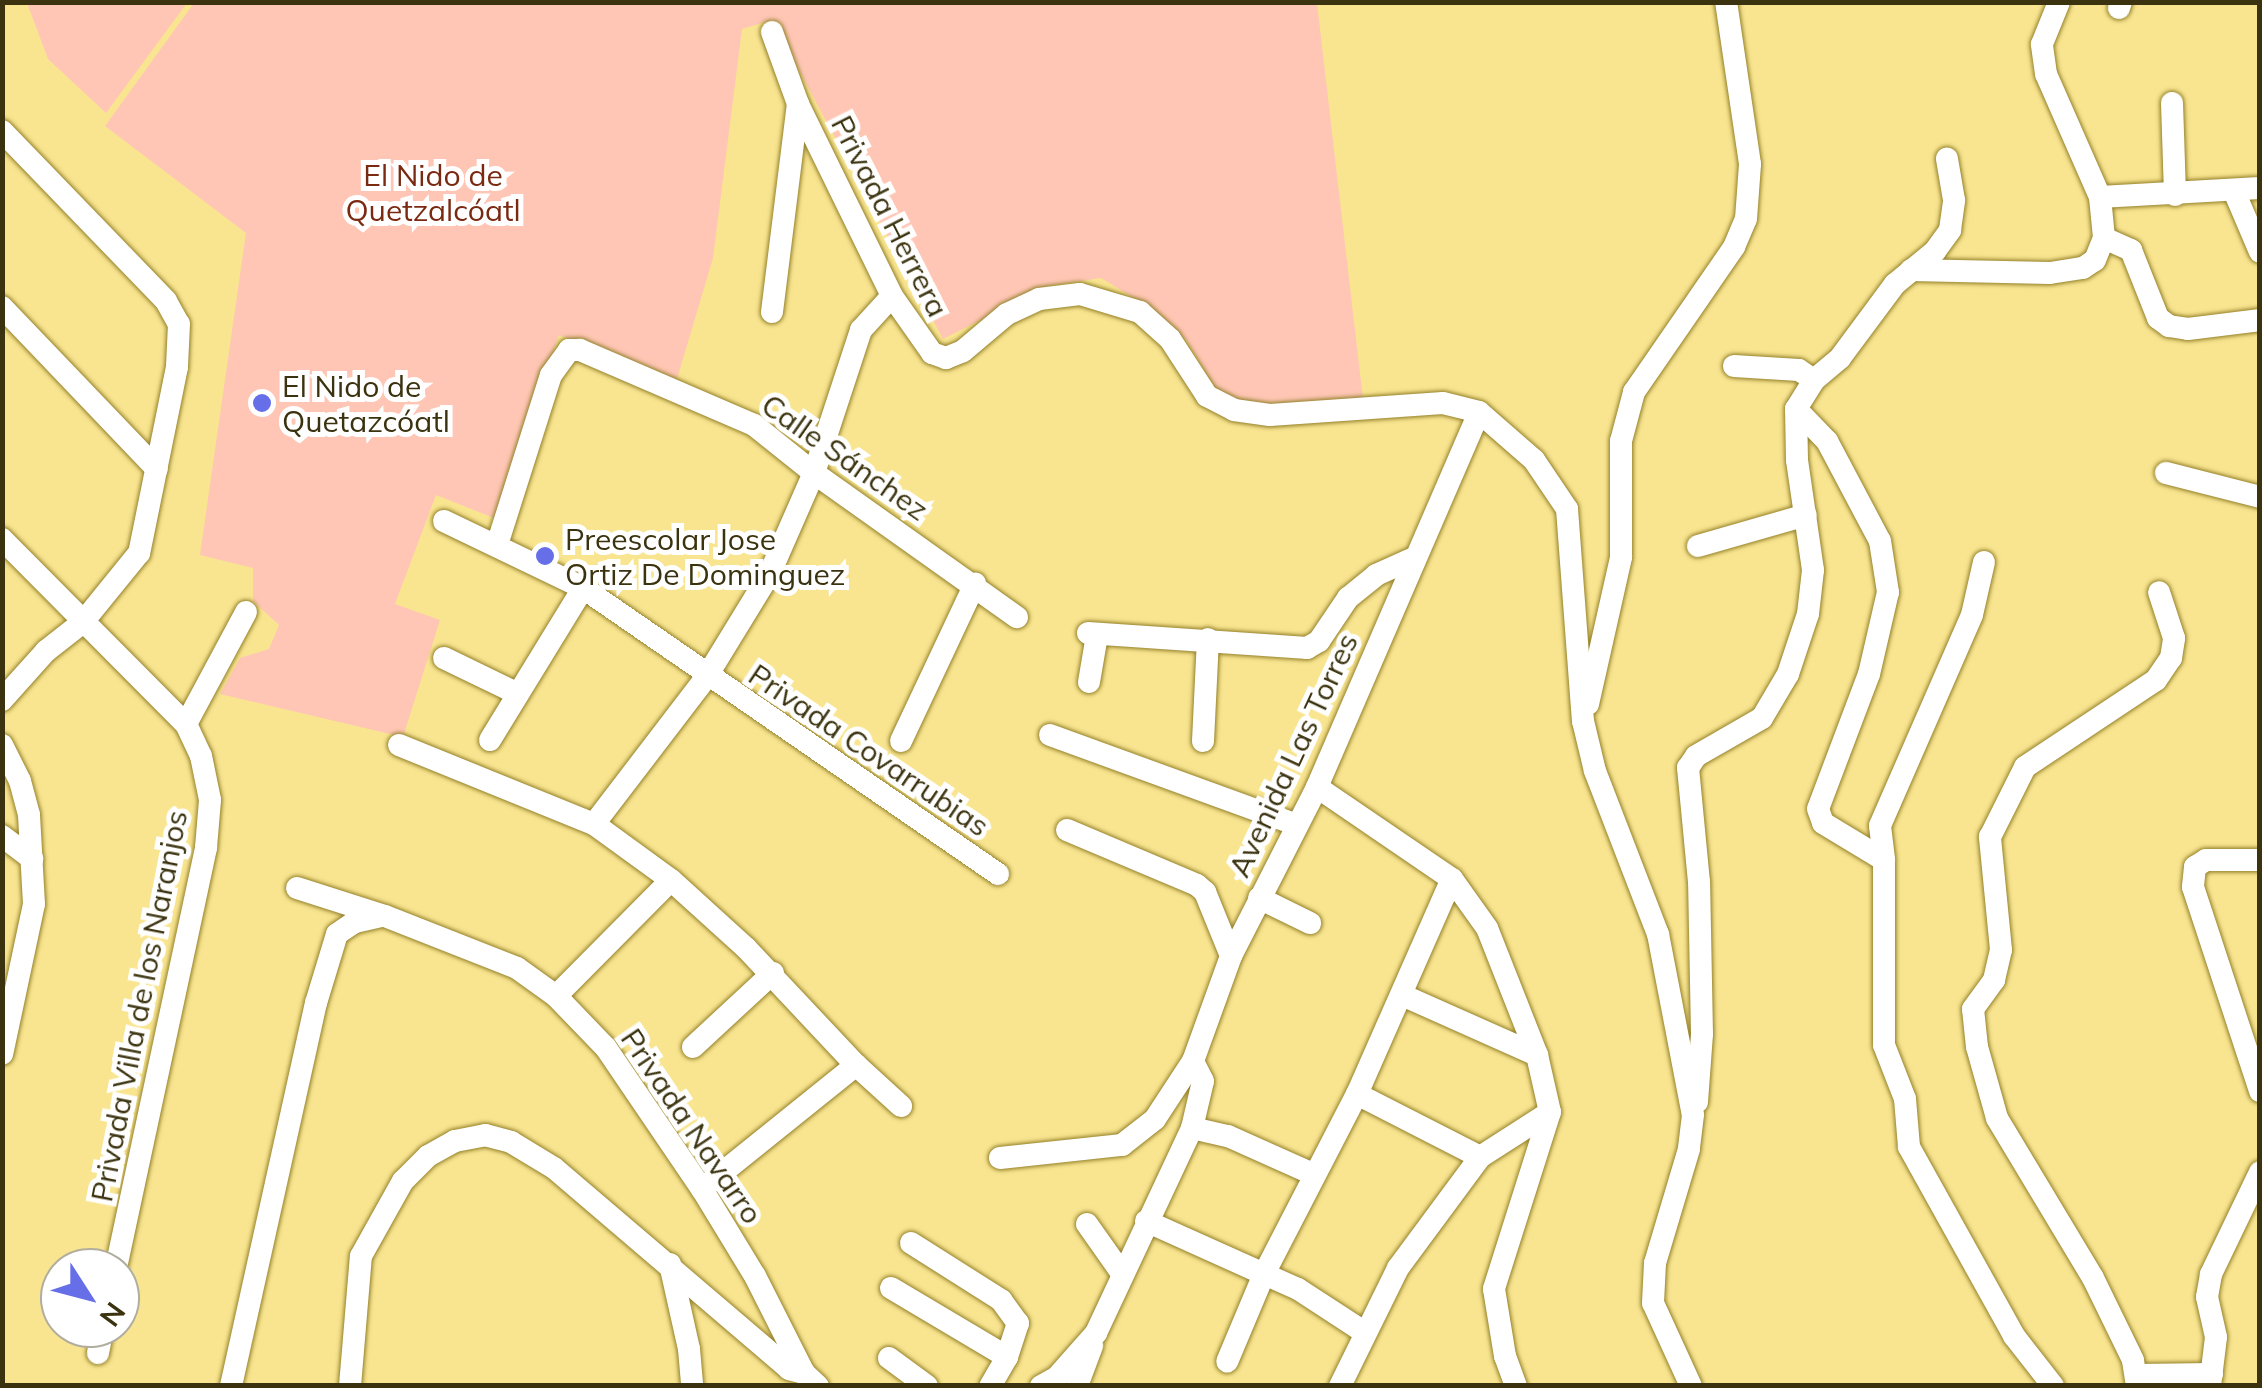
<!DOCTYPE html>
<meta charset="utf-8">
<style>
body{margin:0}
#map{position:relative;width:2262px;height:1388px;overflow:hidden;background:#f9e590;font-family:Mulish,sans-serif}
div>[style]{position:absolute}
[style*='--x']{left:calc(var(--x)*1px);top:calc(var(--y)*1px);width:calc(var(--w)*1px);rotate:calc(var(--a)*1deg)}
.green>*{inset:0;background:#ffc6b5}
.roads{filter:drop-shadow(0 0 2px #94812a) drop-shadow(0 0 2px #94812a)}
.minor>*{height:22px;margin:-11px;padding:0 11px;transform-origin:11px;border-radius:11px;background:#fff}
.dots>*{width:28px;height:28px;translate:-50% -50%;box-sizing:border-box;border:5px solid #fff;border-radius:50%}
span{translate:-50% -50%;white-space:nowrap;text-align:center;line-height:1.15;-webkit-text-stroke:10px #fff;paint-order:stroke}
.park-label{font-size:30px;color:#7b2a12}
.street-label{font-size:30px;color:#3b330f}
.poi-label{font-size:30px;color:#3b330f}
.left{translate:0 -50%;text-align:left}
.frame{position:absolute;inset:0;border:5px solid #3b330f;pointer-events:none}
.north{position:absolute;left:40px;top:1248px;width:100px;height:100px;box-sizing:border-box;background:#fff;border:2px solid #b1ad9f;border-radius:50%;rotate:126deg;font-size:28px;font-weight:700;line-height:40px;text-align:center;color:#3b330f}
.north::after{content:'';display:block;margin:auto;width:35px;height:45px;background:#666fe8;clip-path:polygon(50% 0,100% 100%,50% 72%,0 100%)}
</style>
<div id="map">
<div class="green">
<i style="clip-path:polygon(27px 3px,187px 3px,106px 113px,48px 59px)"></i>
<i style="clip-path:polygon(194px 3px,1317px 3px,1363px 399px,1279px 406px,1235px 400px,1216px 389px,1186px 340px,1142px 303px,1101px 278px,1048px 286px,943px 339px,772px 20px,742px 29px,713px 258px,677px 379px,559px 335px,494px 518px,436px 495px,395px 604px,440px 620px,403px 737px,220px 694px,240px 658px,269px 649px,279px 625px,253px 601px,253px 568px,200px 555px,246px 233px,105px 126px)"></i>
</div>
<div class="roads">
<div class="minor">
<i style="--x:2119;--y:8;--w:6;--a:-72"></i>
<i style="--x:772;--y:32;--w:77;--a:70.1"></i>
<i style="--x:798;--y:104;--w:214;--a:63.9"></i>
<i style="--x:892;--y:296;--w:70;--a:54.9"></i>
<i style="--x:932;--y:353;--w:15;--a:20"></i>
<i style="--x:946;--y:358;--w:18;--a:-22"></i>
<i style="--x:963;--y:351;--w:57;--a:-40.1"></i>
<i style="--x:1007;--y:314;--w:35;--a:-25"></i>
<i style="--x:1039;--y:299;--w:41;--a:-7"></i>
<i style="--x:1080;--y:294;--w:63;--a:16.7"></i>
<i style="--x:1140;--y:312;--w:40;--a:42"></i>
<i style="--x:1170;--y:339;--w:68;--a:57"></i>
<i style="--x:1207;--y:396;--w:30;--a:27"></i>
<i style="--x:1234;--y:410;--w:36;--a:8"></i>
<i style="--x:1270;--y:415;--w:173;--a:-4"></i>
<i style="--x:1443;--y:403;--w:37;--a:14"></i>
<i style="--x:1479;--y:412;--w:73;--a:41.1"></i>
<i style="--x:1534;--y:460;--w:59;--a:56"></i>
<i style="--x:1567;--y:509;--w:213;--a:85.7"></i>
<i style="--x:1583;--y:721;--w:51;--a:76.5"></i>
<i style="--x:1595;--y:771;--w:175;--a:68.9"></i>
<i style="--x:1658;--y:934;--w:184;--a:79.1"></i>
<i style="--x:1693;--y:1115;--w:34;--a:97"></i>
<i style="--x:1689;--y:1149;--w:119;--a:106.6"></i>
<i style="--x:1655;--y:1263;--w:40;--a:92.9"></i>
<i style="--x:1653;--y:1303;--w:91;--a:65.4"></i>
<i style="--x:2172;--y:103;--w:92;--a:88.1"></i>
<i style="--x:2;--y:131;--w:236;--a:46"></i>
<i style="--x:166;--y:301;--w:26;--a:61"></i>
<i style="--x:179;--y:324;--w:43;--a:92.7"></i>
<i style="--x:177;--y:367;--w:190;--a:101.5"></i>
<i style="--x:139;--y:553;--w:89;--a:129.1"></i>
<i style="--x:83;--y:622;--w:47;--a:141.9"></i>
<i style="--x:46;--y:651;--w:66;--a:131.9"></i>
<i style="--x:2234;--y:191;--w:66;--a:66.9"></i>
<i style="--x:2100;--y:197;--w:160;--a:-3.2"></i>
<i style="--x:2104;--y:238;--w:30;--a:24"></i>
<i style="--x:2131;--y:250;--w:73;--a:68.3"></i>
<i style="--x:2158;--y:318;--w:14;--a:36"></i>
<i style="--x:2169;--y:326;--w:19;--a:9"></i>
<i style="--x:2188;--y:329;--w:73;--a:-7.1"></i>
<i style="--x:1911;--y:270;--w:139;--a:1.2"></i>
<i style="--x:2050;--y:273;--w:33;--a:-9"></i>
<i style="--x:2083;--y:268;--w:14;--a:-34"></i>
<i style="--x:2095;--y:260;--w:24;--a:-68"></i>
<i style="--x:2104;--y:238;--w:41;--a:-95.6"></i>
<i style="--x:2100;--y:197;--w:134;--a:-113.7"></i>
<i style="--x:2046;--y:74;--w:30;--a:-98"></i>
<i style="--x:2042;--y:44;--w:45;--a:-68"></i>
<i style="--x:2;--y:307;--w:224;--a:46.3"></i>
<i style="--x:772;--y:312;--w:210;--a:-82.9"></i>
<i style="--x:1734;--y:366;--w:65;--a:3.5"></i>
<i style="--x:1799;--y:370;--w:18;--a:34"></i>
<i style="--x:1796;--y:409;--w:45;--a:45.9"></i>
<i style="--x:1827;--y:441;--w:113;--a:62.1"></i>
<i style="--x:1880;--y:541;--w:52;--a:81.1"></i>
<i style="--x:1888;--y:592;--w:84;--a:103"></i>
<i style="--x:1869;--y:674;--w:144;--a:110.7"></i>
<i style="--x:1818;--y:809;--w:15;--a:70"></i>
<i style="--x:1823;--y:823;--w:71;--a:31.2"></i>
<i style="--x:2166;--y:473;--w:97;--a:14.3"></i>
<i style="--x:444;--y:521;--w:154;--a:25.7"></i>
<i style="--x:583;--y:588;--w:504;--a:34.57"></i>
<i style="--x:2;--y:539;--w:261;--a:45.2"></i>
<i style="--x:186;--y:724;--w:35;--a:65"></i>
<i style="--x:201;--y:756;--w:45;--a:78.4"></i>
<i style="--x:210;--y:800;--w:48;--a:94.8"></i>
<i style="--x:206;--y:848;--w:430;--a:102.1"></i>
<i style="--x:497;--y:545;--w:178;--a:-72.4"></i>
<i style="--x:551;--y:375;--w:31;--a:-54"></i>
<i style="--x:569;--y:350;--w:11;--a:0"></i>
<i style="--x:580;--y:350;--w:189;--a:23.3"></i>
<i style="--x:754;--y:425;--w:77;--a:38.7"></i>
<i style="--x:814;--y:473;--w:249;--a:35.4"></i>
<i style="--x:1698;--y:546;--w:112;--a:-16"></i>
<i style="--x:1984;--y:562;--w:54;--a:102.8"></i>
<i style="--x:1972;--y:615;--w:230;--a:113.6"></i>
<i style="--x:1880;--y:826;--w:34;--a:83"></i>
<i style="--x:1884;--y:860;--w:185;--a:90"></i>
<i style="--x:1884;--y:1045;--w:58;--a:68.7"></i>
<i style="--x:1905;--y:1099;--w:48;--a:85.2"></i>
<i style="--x:1909;--y:1147;--w:216;--a:60.9"></i>
<i style="--x:2014;--y:1336;--w:63;--a:52"></i>
<i style="--x:1088;--y:633;--w:220;--a:3.9"></i>
<i style="--x:1307;--y:648;--w:14;--a:-30"></i>
<i style="--x:1319;--y:641;--w:52;--a:-56"></i>
<i style="--x:1348;--y:598;--w:36;--a:-39"></i>
<i style="--x:1376;--y:575;--w:44;--a:-24.2"></i>
<i style="--x:444;--y:658;--w:80;--a:25.9"></i>
<i style="--x:1089;--y:682;--w:48;--a:-80.3"></i>
<i style="--x:1588;--y:704;--w:151;--a:-77.3"></i>
<i style="--x:1621;--y:557;--w:116;--a:-90"></i>
<i style="--x:1621;--y:441;--w:51;--a:-75.1"></i>
<i style="--x:1634;--y:392;--w:176;--a:-55.4"></i>
<i style="--x:1734;--y:247;--w:30;--a:-67"></i>
<i style="--x:1746;--y:219;--w:55;--a:-85.8"></i>
<i style="--x:1750;--y:164;--w:164;--a:-98.4"></i>
<i style="--x:186;--y:724;--w:127;--a:-61.8"></i>
<i style="--x:1050;--y:735;--w:261;--a:20"></i>
<i style="--x:490;--y:740;--w:178;--a:-58.5"></i>
<i style="--x:901;--y:741;--w:174;--a:-64.8"></i>
<i style="--x:1203;--y:741;--w:102;--a:-87.2"></i>
<i style="--x:2;--y:745;--w:40;--a:63.4"></i>
<i style="--x:20;--y:781;--w:35;--a:75"></i>
<i style="--x:29;--y:815;--w:89;--a:86.8"></i>
<i style="--x:34;--y:904;--w:153;--a:102"></i>
<i style="--x:399;--y:745;--w:210;--a:22.1"></i>
<i style="--x:594;--y:824;--w:95;--a:36"></i>
<i style="--x:671;--y:880;--w:101;--a:42.2"></i>
<i style="--x:746;--y:948;--w:161;--a:46.8"></i>
<i style="--x:856;--y:1065;--w:61;--a:42.3"></i>
<i style="--x:1317;--y:787;--w:163;--a:34.3"></i>
<i style="--x:1452;--y:879;--w:60;--a:54.5"></i>
<i style="--x:1487;--y:928;--w:136;--a:68.5"></i>
<i style="--x:1537;--y:1055;--w:58;--a:77.2"></i>
<i style="--x:1550;--y:1112;--w:186;--a:107.6"></i>
<i style="--x:1494;--y:1289;--w:68;--a:80.7"></i>
<i style="--x:1505;--y:1356;--w:32;--a:70"></i>
<i style="--x:594;--y:824;--w:186;--a:-52.6"></i>
<i style="--x:707;--y:676;--w:121;--a:-58.5"></i>
<i style="--x:770;--y:573;--w:109;--a:-66.3"></i>
<i style="--x:814;--y:473;--w:151;--a:-71.8"></i>
<i style="--x:861;--y:330;--w:46;--a:-47.6"></i>
<i style="--x:1067;--y:830;--w:141;--a:22.9"></i>
<i style="--x:1197;--y:885;--w:11;--a:41"></i>
<i style="--x:1205;--y:892;--w:69;--a:67.9"></i>
<i style="--x:2;--y:836;--w:38;--a:37"></i>
<i style="--x:2260;--y:860;--w:54;--a:180"></i>
<i style="--x:2206;--y:860;--w:13;--a:148"></i>
<i style="--x:2195;--y:867;--w:20;--a:96"></i>
<i style="--x:2193;--y:887;--w:215;--a:71.8"></i>
<i style="--x:297;--y:888;--w:92;--a:17.7"></i>
<i style="--x:385;--y:916;--w:142;--a:21.5"></i>
<i style="--x:517;--y:968;--w:48;--a:35.7"></i>
<i style="--x:556;--y:996;--w:72;--a:46.1"></i>
<i style="--x:606;--y:1048;--w:171;--a:55.8"></i>
<i style="--x:702;--y:1189;--w:102;--a:58.7"></i>
<i style="--x:755;--y:1276;--w:109;--a:63.2"></i>
<i style="--x:804;--y:1373;--w:19;--a:43"></i>
<i style="--x:1259;--y:898;--w:57;--a:26.1"></i>
<i style="--x:1402;--y:995;--w:148;--a:24"></i>
<i style="--x:556;--y:996;--w:163;--a:-45.2"></i>
<i style="--x:693;--y:1047;--w:109;--a:-42.8"></i>
<i style="--x:1357;--y:1094;--w:138;--a:27.1"></i>
<i style="--x:1697;--y:1102;--w:68;--a:-85.8"></i>
<i style="--x:1702;--y:1034;--w:152;--a:-91.1"></i>
<i style="--x:1699;--y:882;--w:115;--a:-95.5"></i>
<i style="--x:1688;--y:768;--w:14;--a:-56"></i>
<i style="--x:1696;--y:756;--w:76;--a:-29.9"></i>
<i style="--x:1762;--y:718;--w:51;--a:-59.4"></i>
<i style="--x:1788;--y:674;--w:63;--a:-71.6"></i>
<i style="--x:1808;--y:614;--w:44;--a:-83.5"></i>
<i style="--x:1813;--y:570;--w:111;--a:-98.3"></i>
<i style="--x:1797;--y:460;--w:51;--a:-91.1"></i>
<i style="--x:1796;--y:409;--w:34;--a:-58"></i>
<i style="--x:1814;--y:380;--w:34;--a:-40"></i>
<i style="--x:1840;--y:358;--w:92;--a:-53.4"></i>
<i style="--x:1895;--y:284;--w:52;--a:-39.5"></i>
<i style="--x:1935;--y:251;--w:26;--a:-54"></i>
<i style="--x:1950;--y:230;--w:30;--a:-82"></i>
<i style="--x:1954;--y:200;--w:42;--a:-99.7"></i>
<i style="--x:1192;--y:1128;--w:37;--a:13"></i>
<i style="--x:1228;--y:1136;--w:93;--a:24.1"></i>
<i style="--x:1000;--y:1158;--w:123;--a:-6.1"></i>
<i style="--x:1122;--y:1145;--w:42;--a:-38.2"></i>
<i style="--x:1155;--y:1119;--w:69;--a:-56.8"></i>
<i style="--x:1193;--y:1061;--w:112;--a:-70.1"></i>
<i style="--x:1231;--y:956;--w:190;--a:-63"></i>
<i style="--x:1317;--y:787;--w:408;--a:-66.6"></i>
<i style="--x:702;--y:1189;--w:198;--a:-38.8"></i>
<i style="--x:1146;--y:1221;--w:129;--a:24.2"></i>
<i style="--x:1264;--y:1274;--w:95;--a:112.8"></i>
<i style="--x:1087;--y:1224;--w:62;--a:54.8"></i>
<i style="--x:911;--y:1243;--w:107;--a:32.3"></i>
<i style="--x:1001;--y:1300;--w:29;--a:54"></i>
<i style="--x:1018;--y:1323;--w:36;--a:108"></i>
<i style="--x:1007;--y:1357;--w:34;--a:120"></i>
<i style="--x:670;--y:1264;--w:87;--a:77.4"></i>
<i style="--x:689;--y:1349;--w:37;--a:85"></i>
<i style="--x:891;--y:1288;--w:135;--a:30.7"></i>
<i style="--x:1364;--y:1332;--w:79;--a:-146.9"></i>
<i style="--x:1298;--y:1289;--w:37;--a:-156"></i>
<i style="--x:1264;--y:1274;--w:203;--a:-62.7"></i>
<i style="--x:1357;--y:1094;--w:235;--a:-66.2"></i>
<i style="--x:98;--y:1353;--w:25;--a:-79"></i>
<i style="--x:889;--y:1358;--w:47;--a:36.4"></i>
<i style="--x:2136;--y:1375;--w:76;--a:-0.8"></i>
<i style="--x:231;--y:1386;--w:392;--a:-77.5"></i>
<i style="--x:316;--y:1003;--w:72;--a:-73.1"></i>
<i style="--x:337;--y:934;--w:22;--a:-34"></i>
<i style="--x:355;--y:922;--w:28;--a:-13"></i>
<i style="--x:350;--y:1386;--w:130;--a:-85.2"></i>
<i style="--x:361;--y:1256;--w:86;--a:-60.8"></i>
<i style="--x:403;--y:1181;--w:35;--a:-45"></i>
<i style="--x:428;--y:1156;--w:31;--a:-29"></i>
<i style="--x:455;--y:1141;--w:31;--a:-11"></i>
<i style="--x:485;--y:1135;--w:27;--a:15"></i>
<i style="--x:511;--y:1142;--w:50;--a:31.2"></i>
<i style="--x:554;--y:1168;--w:309;--a:40.5"></i>
<i style="--x:789;--y:1369;--w:16;--a:15"></i>
<i style="--x:1041;--y:1386;--w:18;--a:-29"></i>
<i style="--x:1057;--y:1377;--w:59;--a:-48.4"></i>
<i style="--x:1096;--y:1333;--w:226;--a:-64.9"></i>
<i style="--x:1192;--y:1128;--w:48;--a:-76.8"></i>
<i style="--x:1203;--y:1081;--w:22;--a:-117"></i>
<i style="--x:1077;--y:1386;--w:43;--a:-69.4"></i>
<i style="--x:1340;--y:1386;--w:131;--a:-63.8"></i>
<i style="--x:1398;--y:1268;--w:138;--a:-53.5"></i>
<i style="--x:1480;--y:1157;--w:83;--a:-32.7"></i>
<i style="--x:2137;--y:1386;--w:26;--a:-99"></i>
<i style="--x:2133;--y:1360;--w:91;--a:-116"></i>
<i style="--x:2093;--y:1278;--w:187;--a:-121"></i>
<i style="--x:1997;--y:1118;--w:74;--a:-105.7"></i>
<i style="--x:1977;--y:1047;--w:38;--a:-96"></i>
<i style="--x:1973;--y:1009;--w:36;--a:-54"></i>
<i style="--x:1994;--y:980;--w:31;--a:-77"></i>
<i style="--x:2001;--y:950;--w:114;--a:-95.6"></i>
<i style="--x:1990;--y:837;--w:78;--a:-63.4"></i>
<i style="--x:2025;--y:767;--w:157;--a:-33.6"></i>
<i style="--x:2156;--y:680;--w:27;--a:-56"></i>
<i style="--x:2171;--y:658;--w:20;--a:-81"></i>
<i style="--x:2174;--y:638;--w:48;--a:-108.1"></i>
<i style="--x:2210;--y:1386;--w:49;--a:-83"></i>
<i style="--x:2216;--y:1337;--w:41;--a:-102.7"></i>
<i style="--x:2207;--y:1297;--w:23;--a:-80"></i>
<i style="--x:2211;--y:1274;--w:113;--a:-64.3"></i>
</div>
</div>
<div class="dots">
<i style="left:262px;top:403px;background:#666fe8"></i>
<i style="left:545px;top:556px;background:#666fe8"></i>
</div>
<div class="park-label">
<span style="left:433px;top:192px">El Nido de<br>Quetzalcóatl</span>
</div>
<div class="street-label">
<span style="left:890px;top:216px;rotate:63deg">Privada Herrera</span>
<span style="left:845px;top:457px;rotate:35deg">Calle Sánchez</span>
<span style="left:869px;top:750px;rotate:34deg">Privada Covarrubias</span>
<span style="left:1293px;top:755px;rotate:-65deg">Avenida Las Torres</span>
<span style="left:139px;top:1006px;rotate:-79deg">Privada Villa de los Naranjos</span>
<span style="left:692px;top:1126px;rotate:56deg">Privada Navarro</span>
</div>
<div class="poi-label">
<span class="left" style="left:282px;top:403px">El Nido de<br>Quetazcóatl</span>
<span class="left" style="left:565px;top:556px">Preescolar Jose<br>Ortiz De Dominguez</span>
</div>
<div class="frame"></div>
<div class="north">N</div>
</div>
